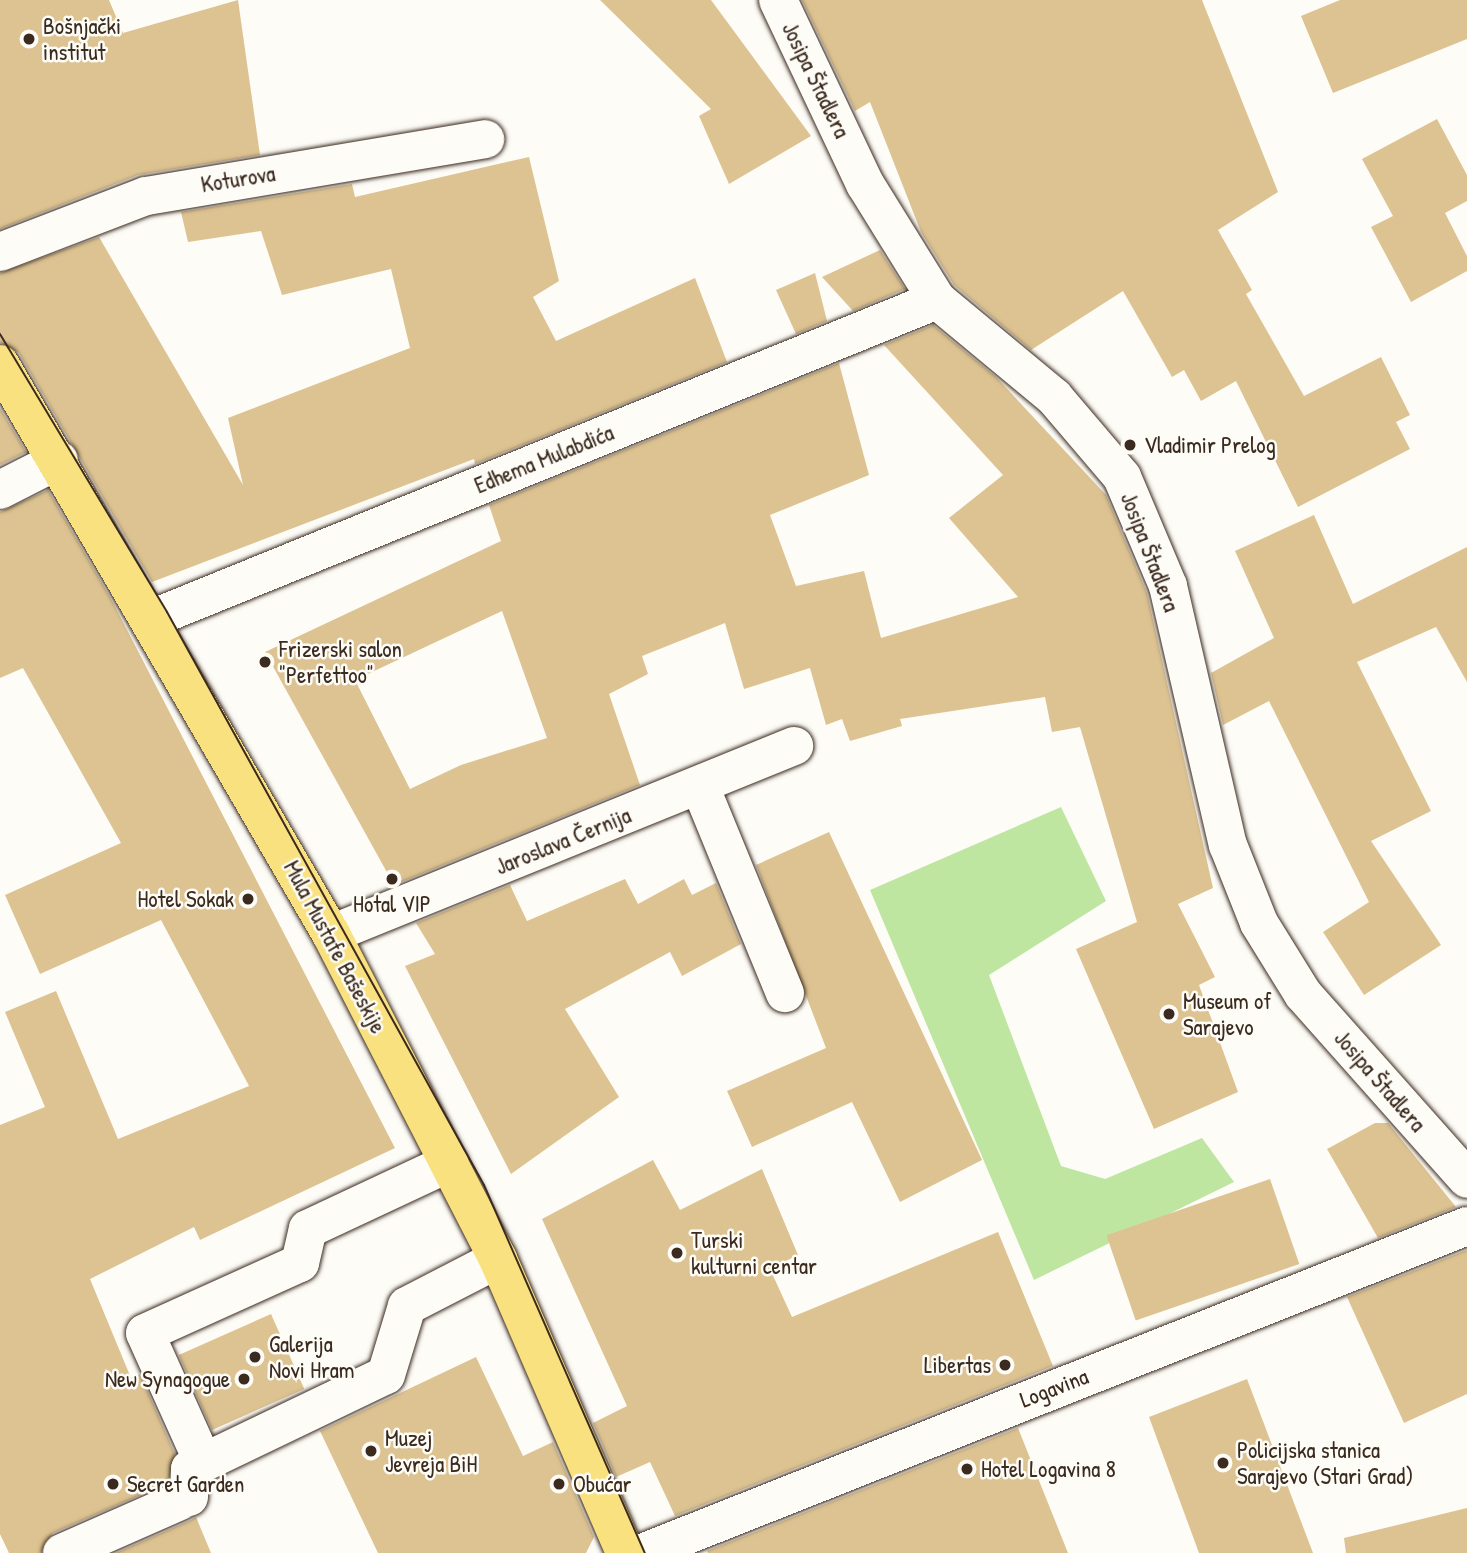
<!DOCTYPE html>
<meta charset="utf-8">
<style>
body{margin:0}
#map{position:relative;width:1467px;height:1553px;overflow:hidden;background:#fdfcf7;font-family:"Patrick Hand",sans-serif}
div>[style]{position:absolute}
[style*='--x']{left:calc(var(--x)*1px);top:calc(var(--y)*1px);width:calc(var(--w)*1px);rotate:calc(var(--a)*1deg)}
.green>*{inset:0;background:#bfe6a1}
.building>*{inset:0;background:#ddc392;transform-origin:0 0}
.roads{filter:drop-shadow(0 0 2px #3b2a1e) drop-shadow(0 0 2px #3b2a1e)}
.minor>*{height:38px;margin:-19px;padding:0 19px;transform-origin:19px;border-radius:19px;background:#fdfcf7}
.major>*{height:38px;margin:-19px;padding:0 19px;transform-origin:19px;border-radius:19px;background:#fae180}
.tram>*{height:2px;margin:-1px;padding:0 1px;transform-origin:1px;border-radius:1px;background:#3b2a1e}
.dots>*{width:19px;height:19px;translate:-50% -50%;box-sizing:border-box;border:4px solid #fdfcf7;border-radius:50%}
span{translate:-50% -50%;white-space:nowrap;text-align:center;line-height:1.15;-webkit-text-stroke:5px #fdfcf7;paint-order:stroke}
.poi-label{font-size:23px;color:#3b2a1e}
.left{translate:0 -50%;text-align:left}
.right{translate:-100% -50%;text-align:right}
.street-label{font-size:23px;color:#3b2a1e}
</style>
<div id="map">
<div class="green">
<i style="clip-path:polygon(1061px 807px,1106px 901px,989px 975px,1061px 1166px,1105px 1179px,1202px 1138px,1234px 1182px,1034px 1280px,870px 890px)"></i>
</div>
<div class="building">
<i style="clip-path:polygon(0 0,109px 0,123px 33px,238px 0,260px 155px,138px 175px,0 229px)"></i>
<i style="clip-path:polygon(600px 0,711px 0,811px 136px,729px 184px,699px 116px,711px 109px)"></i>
<i style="clip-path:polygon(802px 0,1202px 0,1278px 192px,1218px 230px,1252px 290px,1246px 294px,1304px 396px,1381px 357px,1410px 415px,1396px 422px,1410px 449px,1298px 507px,1236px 381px,1201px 401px,1184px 370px,1172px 377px,1123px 291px,1031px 350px,954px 285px,921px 232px,870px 102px,855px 111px)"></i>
<i style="clip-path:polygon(1340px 0,1467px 0,1467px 39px,1333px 93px,1301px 16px)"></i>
<i style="clip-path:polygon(1437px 119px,1467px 175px,1467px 201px,1445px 213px,1467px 256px,1467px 271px,1411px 302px,1371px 227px,1393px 216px,1362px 159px)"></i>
<i style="clip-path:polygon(529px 157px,559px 281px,533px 297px,556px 341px,695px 278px,727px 362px,475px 464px,474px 459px,152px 582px,19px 353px,0 342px,0 273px,99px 237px,243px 485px,228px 418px,410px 348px,391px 269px,282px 295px,261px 231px,188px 242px,181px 212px,352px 184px,355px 197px)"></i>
<i style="clip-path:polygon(880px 250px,905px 289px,853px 311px,822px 277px)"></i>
<i style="clip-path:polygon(815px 273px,827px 321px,796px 334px,776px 290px)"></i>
<i style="clip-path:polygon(evenodd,933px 325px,996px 377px,1106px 495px,1147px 593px,1213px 888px,1178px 904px,1215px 977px,1199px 985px,1238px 1092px,1154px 1129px,1076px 949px,1137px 922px,1080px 727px,1052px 732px,1045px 697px,900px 719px,902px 726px,850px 741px,842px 719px,826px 725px,810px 668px,744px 689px,725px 623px,642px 656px,648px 674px,609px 694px,640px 785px,394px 885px,265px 652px,501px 541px,489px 505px,839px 363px,869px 475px,770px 515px,796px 586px,864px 571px,881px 638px,1018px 597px,949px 518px,1003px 475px,884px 345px,933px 325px,502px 611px,547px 738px,461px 765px,410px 789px,355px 680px,502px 611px)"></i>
<i style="clip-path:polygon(0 408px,26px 452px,0 465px)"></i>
<i style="clip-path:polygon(48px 490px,110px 597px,395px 1148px,200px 1240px,194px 1227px,90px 1279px,131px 1378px,140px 1374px,175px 1454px,168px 1483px,53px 1533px,41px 1553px,9px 1553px,0 1534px,0 1125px,45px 1107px,5px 1012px,56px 991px,118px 1139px,249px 1086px,161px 920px,40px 974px,5px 895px,121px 843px,23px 668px,0 678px,0 512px)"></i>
<i style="clip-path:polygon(1314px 515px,1353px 604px,1467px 547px,1467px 682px,1436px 627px,1357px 662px,1431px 811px,1371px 841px,1441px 945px,1364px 995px,1323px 932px,1369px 902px,1269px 701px,1223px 725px,1211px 673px,1274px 638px,1235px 551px)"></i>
<i style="clip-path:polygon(829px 832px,982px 1160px,900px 1202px,852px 1102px,752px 1147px,727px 1091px,826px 1048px,756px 865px)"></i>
<i style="clip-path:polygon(625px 879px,638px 904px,684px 879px,692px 895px,716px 883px,741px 944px,682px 976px,670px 952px,565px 1009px,619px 1097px,511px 1174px,405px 966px,435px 954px,416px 923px,510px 885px,527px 921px)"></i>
<i style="clip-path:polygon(1375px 1123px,1388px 1123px,1456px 1207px,1378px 1238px,1327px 1149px)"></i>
<i style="clip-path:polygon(653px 1160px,680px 1210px,762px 1169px,798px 1255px,770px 1269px,792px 1317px,998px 1232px,1053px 1366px,675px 1516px,650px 1462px,616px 1477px,593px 1423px,627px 1406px,542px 1219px)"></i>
<i style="left:1270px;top:1179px;width:90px;height:173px;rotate:71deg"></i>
<i style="clip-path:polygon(1467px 1250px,1467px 1394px,1404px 1423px,1347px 1297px)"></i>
<i style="left:271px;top:1314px;width:82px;height:101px;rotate:66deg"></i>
<i style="clip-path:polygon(476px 1357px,523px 1456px,553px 1442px,594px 1537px,586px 1553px,378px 1553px,320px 1431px)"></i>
<i style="clip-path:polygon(1247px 1379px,1313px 1553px,1199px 1553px,1149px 1417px)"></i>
<i style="clip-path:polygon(1018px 1428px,1068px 1553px,708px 1553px,707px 1551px)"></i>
<i style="clip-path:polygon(1467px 1508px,1467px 1553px,1346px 1553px,1344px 1538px)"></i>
<i style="clip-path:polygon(196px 1517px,211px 1553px,116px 1553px,189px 1521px)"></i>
</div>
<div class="roads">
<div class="minor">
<i style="--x:778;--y:0;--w:204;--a:64.7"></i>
<i style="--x:865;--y:184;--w:137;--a:58.2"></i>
<i style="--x:937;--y:300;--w:152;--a:39.7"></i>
<i style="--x:1054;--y:397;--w:105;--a:49.6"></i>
<i style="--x:1122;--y:477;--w:118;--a:67.1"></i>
<i style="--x:1168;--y:586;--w:266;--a:77"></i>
<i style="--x:1228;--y:845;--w:84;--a:68.3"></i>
<i style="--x:1259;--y:923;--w:84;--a:58.2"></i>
<i style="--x:1303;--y:994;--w:247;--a:48.4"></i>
<i style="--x:0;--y:252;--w:156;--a:-21"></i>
<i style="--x:146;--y:196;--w:344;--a:-9.5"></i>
<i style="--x:0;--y:490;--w:66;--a:-27"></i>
<i style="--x:151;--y:619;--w:848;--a:-22.09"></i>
<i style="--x:700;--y:786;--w:224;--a:67.7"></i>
<i style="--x:331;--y:934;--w:500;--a:-22.1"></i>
<i style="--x:203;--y:1462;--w:141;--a:-114.2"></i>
<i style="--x:145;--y:1333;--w:170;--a:-24.3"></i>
<i style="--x:300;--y:1263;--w:35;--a:-77"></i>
<i style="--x:308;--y:1229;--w:156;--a:-25.1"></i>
<i style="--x:189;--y:1497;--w:28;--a:-88"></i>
<i style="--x:190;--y:1469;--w:217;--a:-25.6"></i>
<i style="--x:386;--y:1375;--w:72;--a:-73.1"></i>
<i style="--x:407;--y:1306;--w:102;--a:-27.3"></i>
<i style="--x:62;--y:1553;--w:129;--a:-23.8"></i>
<i style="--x:642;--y:1553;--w:887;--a:-21.62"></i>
</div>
<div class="major">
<i style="--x:0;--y:364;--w:659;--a:59.86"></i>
<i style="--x:331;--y:934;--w:365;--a:62.8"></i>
<i style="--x:498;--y:1259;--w:320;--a:66.6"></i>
</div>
</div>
<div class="tram">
<i style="--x:0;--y:334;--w:324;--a:59"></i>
<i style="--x:167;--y:612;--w:655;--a:61.05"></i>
<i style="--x:484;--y:1185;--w:402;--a:66.4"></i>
</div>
<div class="dots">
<i style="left:29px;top:39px;background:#3b2a1e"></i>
<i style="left:1130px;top:445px;background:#3b2a1e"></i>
<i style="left:265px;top:662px;background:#3b2a1e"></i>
<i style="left:392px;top:879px;background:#3b2a1e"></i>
<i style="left:248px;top:899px;background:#3b2a1e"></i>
<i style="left:1169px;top:1014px;background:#3b2a1e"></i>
<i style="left:677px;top:1253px;background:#3b2a1e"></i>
<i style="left:255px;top:1357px;background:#3b2a1e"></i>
<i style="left:1005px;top:1365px;background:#3b2a1e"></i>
<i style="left:244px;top:1379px;background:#3b2a1e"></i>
<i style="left:371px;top:1451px;background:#3b2a1e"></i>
<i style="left:1223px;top:1463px;background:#3b2a1e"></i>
<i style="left:967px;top:1469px;background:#3b2a1e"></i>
<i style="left:113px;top:1484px;background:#3b2a1e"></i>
<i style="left:559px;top:1484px;background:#3b2a1e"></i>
</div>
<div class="poi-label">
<span class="left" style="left:43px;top:39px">Bošnjački<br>institut</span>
<span class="left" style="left:1144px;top:445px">Vladimir Prelog</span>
<span class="left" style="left:279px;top:662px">Frizerski salon<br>"Perfettoo"</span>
<span class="right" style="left:234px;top:899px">Hotel Sokak</span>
<span style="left:392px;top:904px">Hotal VIP</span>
<span class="left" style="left:1183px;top:1014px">Museum of<br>Sarajevo</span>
<span class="left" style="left:691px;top:1253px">Turski<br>kulturni centar</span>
<span class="left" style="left:269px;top:1357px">Galerija<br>Novi Hram</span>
<span class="right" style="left:991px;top:1365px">Libertas</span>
<span class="right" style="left:230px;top:1379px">New Synagogue</span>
<span class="left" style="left:385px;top:1451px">Muzej<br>Jevreja BiH</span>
<span class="left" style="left:1237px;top:1463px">Policijska stanica<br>Sarajevo (Stari Grad)</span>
<span class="left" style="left:981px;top:1469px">Hotel Logavina 8</span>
<span class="left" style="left:127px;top:1484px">Secret Garden</span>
<span class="left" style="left:573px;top:1484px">Obućar</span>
</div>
<div class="street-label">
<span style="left:816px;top:80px;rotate:64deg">Josipa Štadlera</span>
<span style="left:238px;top:179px;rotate:-9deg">Koturova</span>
<span style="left:544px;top:459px;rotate:-22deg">Edhema Mulabdića</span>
<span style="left:1150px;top:552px;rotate:69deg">Josipa Štadlera</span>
<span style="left:563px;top:841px;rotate:-22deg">Jaroslava Černija</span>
<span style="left:335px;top:947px;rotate:62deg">Mula Mustafe Bašeskije</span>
<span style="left:1380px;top:1081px;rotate:49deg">Josipa Štadlera</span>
<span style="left:1054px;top:1388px;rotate:-21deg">Logavina</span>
</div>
</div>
